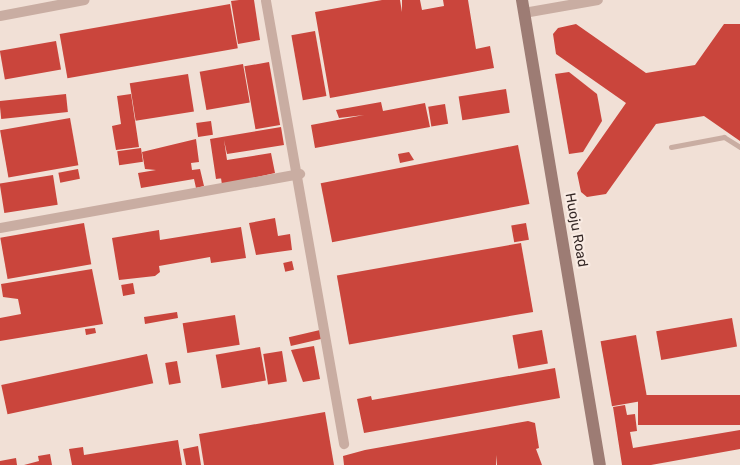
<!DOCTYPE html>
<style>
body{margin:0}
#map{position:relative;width:740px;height:465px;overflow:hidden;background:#f1e0d6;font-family:Rubik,sans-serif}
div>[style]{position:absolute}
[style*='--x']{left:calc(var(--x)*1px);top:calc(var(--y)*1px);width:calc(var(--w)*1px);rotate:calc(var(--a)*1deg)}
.building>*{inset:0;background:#ca453c;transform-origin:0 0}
.lane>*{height:5px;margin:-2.5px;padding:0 2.5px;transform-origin:2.5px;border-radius:2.5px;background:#c9ada2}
.street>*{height:10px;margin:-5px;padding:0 5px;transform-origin:5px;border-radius:5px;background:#c9ada2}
.secondary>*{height:12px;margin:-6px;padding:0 6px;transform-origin:6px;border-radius:6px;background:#9d7c74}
span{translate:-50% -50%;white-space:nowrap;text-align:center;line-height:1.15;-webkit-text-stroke:4.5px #f9ebe3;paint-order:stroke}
.street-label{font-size:14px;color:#342725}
</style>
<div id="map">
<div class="building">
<i style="clip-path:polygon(239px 0,254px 0,260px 40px,238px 44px,231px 1px)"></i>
<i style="clip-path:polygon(382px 0,400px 0,402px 12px,402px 0,420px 0,422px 10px,444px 6px,443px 0,468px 0,476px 49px,490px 46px,494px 68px,330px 98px,315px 12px)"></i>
<i style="left:230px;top:4px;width:45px;height:173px;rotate:80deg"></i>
<i style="clip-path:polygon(576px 24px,646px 73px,695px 65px,724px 24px,740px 24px,740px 141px,704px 116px,656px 124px,606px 194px,587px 197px,581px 192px,577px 173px,626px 103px,556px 54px,553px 34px,558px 28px)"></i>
<i style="left:315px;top:31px;width:66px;height:24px;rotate:80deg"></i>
<i style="left:56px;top:41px;width:29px;height:57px;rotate:80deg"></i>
<i style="left:269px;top:62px;width:64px;height:25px;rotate:80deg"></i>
<i style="left:243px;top:64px;width:39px;height:44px;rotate:80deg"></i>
<i style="clip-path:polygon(569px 72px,597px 94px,602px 121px,583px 152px,569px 154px,555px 74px)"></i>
<i style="left:188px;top:74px;width:38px;height:59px;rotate:81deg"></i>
<i style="left:506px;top:89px;width:24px;height:48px;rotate:81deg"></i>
<i style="left:66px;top:94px;width:18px;height:67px;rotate:84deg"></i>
<i style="clip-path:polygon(131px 94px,139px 147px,116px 150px,112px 126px,121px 124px,117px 96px)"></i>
<i style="clip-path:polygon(381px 102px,383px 111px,425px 103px,430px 127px,315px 148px,311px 125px,364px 115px,339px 118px,336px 110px)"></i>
<i style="left:445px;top:104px;width:20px;height:17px;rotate:81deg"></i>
<i style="left:70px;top:118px;width:48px;height:71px;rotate:80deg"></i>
<i style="left:211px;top:121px;width:14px;height:15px;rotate:82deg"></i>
<i style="clip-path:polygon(281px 127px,284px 145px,227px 154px,224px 140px,227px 160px,271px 153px,275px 173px,222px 185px,221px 178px,230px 177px,216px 179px,210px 139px)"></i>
<i style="clip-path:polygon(196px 139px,199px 162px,191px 163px,192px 170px,200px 169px,204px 186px,196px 188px,194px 179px,141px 188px,138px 173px,156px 170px,145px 169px,142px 152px)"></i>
<i style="left:518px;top:145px;width:60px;height:201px;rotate:79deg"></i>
<i style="left:141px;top:148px;width:14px;height:24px;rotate:82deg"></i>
<i style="clip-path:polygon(409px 152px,414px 160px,400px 163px,398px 154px)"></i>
<i style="left:78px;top:169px;width:10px;height:20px;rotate:79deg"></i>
<i style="left:53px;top:175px;width:30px;height:54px;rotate:81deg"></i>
<i style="clip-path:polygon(275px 218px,278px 236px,290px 234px,292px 250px,256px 255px,249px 223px)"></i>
<i style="left:84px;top:223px;width:42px;height:85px;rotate:80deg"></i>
<i style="left:526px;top:223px;width:17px;height:15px;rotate:80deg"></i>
<i style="clip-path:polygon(241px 227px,246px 258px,211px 263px,210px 257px,159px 266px,160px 272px,155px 276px,119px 280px,112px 238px,159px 230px,160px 240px)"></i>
<i style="left:521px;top:243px;width:70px;height:187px;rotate:80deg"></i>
<i style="left:292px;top:261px;width:9px;height:9px;rotate:77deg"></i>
<i style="clip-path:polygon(92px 269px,103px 324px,0 341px,0 318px,21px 314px,18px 299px,3px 297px,1px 284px)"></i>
<i style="left:133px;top:283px;width:11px;height:12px;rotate:80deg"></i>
<i style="clip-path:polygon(177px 312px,178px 318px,145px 324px,144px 317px)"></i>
<i style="left:235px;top:315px;width:30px;height:53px;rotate:81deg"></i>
<i style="left:732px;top:318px;width:29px;height:77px;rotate:80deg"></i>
<i style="clip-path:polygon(95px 328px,96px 333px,86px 335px,85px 329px)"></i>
<i style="left:320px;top:330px;width:9px;height:32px;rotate:77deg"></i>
<i style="left:542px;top:330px;width:34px;height:30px;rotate:80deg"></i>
<i style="left:636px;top:335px;width:66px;height:36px;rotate:80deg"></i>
<i style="clip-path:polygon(314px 346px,320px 379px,303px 382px,291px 350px)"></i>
<i style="left:260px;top:347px;width:34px;height:45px;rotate:80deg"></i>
<i style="left:282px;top:351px;width:31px;height:19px;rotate:81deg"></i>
<i style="left:147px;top:354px;width:30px;height:149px;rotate:78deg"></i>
<i style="left:177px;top:361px;width:22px;height:12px;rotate:80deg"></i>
<i style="clip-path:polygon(555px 368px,560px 398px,364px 433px,357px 399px,371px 396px,372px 400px)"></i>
<i style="left:740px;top:395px;width:30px;height:102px;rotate:90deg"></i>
<i style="clip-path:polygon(625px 405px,627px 415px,635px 414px,637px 431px,630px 432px,633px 448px,740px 430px,740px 449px,651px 465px,622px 465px,613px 407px)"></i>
<i style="clip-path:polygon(325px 412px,334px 465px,204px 465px,199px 434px)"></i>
<i style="clip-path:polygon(528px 421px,535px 423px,539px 448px,536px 449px,542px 465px,497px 465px,496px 455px,496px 465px,344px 465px,343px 456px,365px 450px)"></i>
<i style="clip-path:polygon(178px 440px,182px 465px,72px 465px,69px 449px,83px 447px,84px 455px)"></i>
<i style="clip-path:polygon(198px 446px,201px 465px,186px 465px,183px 449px)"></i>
<i style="clip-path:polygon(50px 454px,52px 465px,24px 465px,39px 461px,38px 456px)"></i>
<i style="clip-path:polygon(16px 458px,17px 465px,0 465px,0 461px)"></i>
</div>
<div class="lane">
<i style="--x:671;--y:147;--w:54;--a:-10.7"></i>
<i style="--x:724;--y:137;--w:19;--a:32"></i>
</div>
<div class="street">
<i style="--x:266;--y:1;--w:450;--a:80"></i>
<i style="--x:524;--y:13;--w:75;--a:-10"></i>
<i style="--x:0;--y:16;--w:86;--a:-10.7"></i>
<i style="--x:0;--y:228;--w:305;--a:-10.2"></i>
</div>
<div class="secondary">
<i style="--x:522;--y:0;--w:471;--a:80.5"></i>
</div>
<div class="street-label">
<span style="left:576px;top:230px;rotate:80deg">Huoju Road</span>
</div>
</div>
